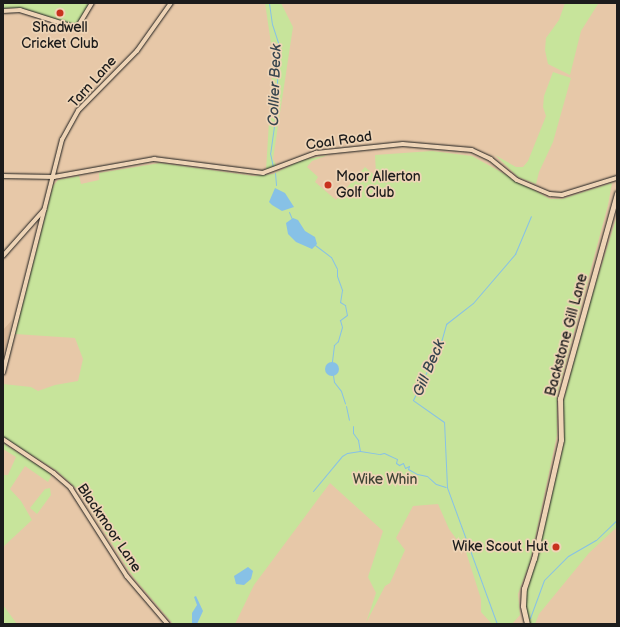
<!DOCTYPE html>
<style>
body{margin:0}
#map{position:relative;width:620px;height:627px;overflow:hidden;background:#e7c8a8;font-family:"Balsamiq Sans",sans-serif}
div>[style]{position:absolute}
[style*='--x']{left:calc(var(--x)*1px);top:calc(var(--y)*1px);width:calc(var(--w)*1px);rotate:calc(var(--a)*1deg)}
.built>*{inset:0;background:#dab999}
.green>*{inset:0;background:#c7e49b}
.water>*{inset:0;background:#87c1e6}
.round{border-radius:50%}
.stream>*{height:1px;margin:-0.5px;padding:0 0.5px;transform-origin:0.5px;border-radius:0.5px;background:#87c1e6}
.roads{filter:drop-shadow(0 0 1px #1c1c1c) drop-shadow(0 0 1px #1c1c1c)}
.minor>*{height:3.5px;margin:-1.75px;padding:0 1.75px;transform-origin:1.75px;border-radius:1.75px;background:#eed4b6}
.tertiary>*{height:4.5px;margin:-2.25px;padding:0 2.25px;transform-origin:2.25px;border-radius:2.25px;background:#eed4b6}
.dots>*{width:11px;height:11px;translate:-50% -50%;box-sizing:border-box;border:2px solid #eed4b6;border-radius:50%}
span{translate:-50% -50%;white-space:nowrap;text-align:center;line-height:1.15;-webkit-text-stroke:3.5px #eed4b6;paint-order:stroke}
.poi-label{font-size:14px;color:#1c1c1c}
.left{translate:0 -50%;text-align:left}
.right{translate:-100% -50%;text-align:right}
.street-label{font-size:14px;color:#1c1c1c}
.park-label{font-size:14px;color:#3e4435}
.water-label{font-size:15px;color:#37454e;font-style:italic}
.frame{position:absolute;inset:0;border:4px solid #1c1c1c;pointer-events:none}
</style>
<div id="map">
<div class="built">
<i style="clip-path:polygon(12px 320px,3px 357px,3px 330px)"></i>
</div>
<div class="green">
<i style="clip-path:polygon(3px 3px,90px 3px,76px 26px,21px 8px,3px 9px)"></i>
<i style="clip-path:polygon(265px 3px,281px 3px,293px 27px,273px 159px,277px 167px,266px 170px,273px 57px)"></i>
<i style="clip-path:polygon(565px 3px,598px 4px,581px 31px,570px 75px,548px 64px,545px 50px,546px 38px,559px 20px)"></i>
<i style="clip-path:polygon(553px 72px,571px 78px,553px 142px,539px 172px,536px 184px,518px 177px,495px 155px,516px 167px,523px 167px,528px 161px,546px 116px,543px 107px,544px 96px)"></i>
<i style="clip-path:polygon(432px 151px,472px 156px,550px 199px,562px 199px,612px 183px,608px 205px,557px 395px,557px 435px,530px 562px,518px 594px,520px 615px,512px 624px,492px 624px,481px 612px,481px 599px,466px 552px,449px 529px,438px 504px,413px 506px,396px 538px,405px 550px,390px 583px,385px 586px,366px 623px,376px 593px,368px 577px,383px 531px,330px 483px,254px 585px,235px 624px,173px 624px,134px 578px,78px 490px,57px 471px,3px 437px,3px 384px,31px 387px,38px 391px,55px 385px,78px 381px,83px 359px,75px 338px,15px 334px,53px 186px,58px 180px,79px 176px,81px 184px,99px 180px,99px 173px,160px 163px,254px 176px,273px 174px,302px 160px,328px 155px,312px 161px,307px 167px,318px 177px,315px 182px,336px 200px,365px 167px,381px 181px,383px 180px,376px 173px,375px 155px)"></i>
<i style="clip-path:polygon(617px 216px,617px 527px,589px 553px,539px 614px,535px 624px,529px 624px,526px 616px,525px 591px,537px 558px,564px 443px,563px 403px,585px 318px)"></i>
<i style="clip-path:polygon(3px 443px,50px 473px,51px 476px,48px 482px,25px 466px,10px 489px,21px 501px,32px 520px,3px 547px,3px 475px,8px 475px,16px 457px,3px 449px)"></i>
<i style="clip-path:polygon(50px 488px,51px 495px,37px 514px,30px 508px,45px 489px)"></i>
<i style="clip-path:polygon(3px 605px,17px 624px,3px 624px)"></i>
</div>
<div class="water">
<i style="clip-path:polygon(275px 188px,285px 193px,294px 207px,282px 211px,272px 205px,269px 202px)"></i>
<i style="clip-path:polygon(293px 218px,298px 220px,305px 231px,315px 237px,317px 244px,312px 249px,296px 242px,288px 234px,286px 223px)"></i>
<i class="round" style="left:325px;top:362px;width:14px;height:14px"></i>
<i style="clip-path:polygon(248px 567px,253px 571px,251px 579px,244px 585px,236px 584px,234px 576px)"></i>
<i style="clip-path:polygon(196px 596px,203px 611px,197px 624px,192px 624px,192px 613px,197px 605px,194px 597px)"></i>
</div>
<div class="stream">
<i style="--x:269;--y:3;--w:21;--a:82"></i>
<i style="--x:272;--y:24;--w:23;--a:72"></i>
<i style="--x:279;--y:46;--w:73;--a:93.1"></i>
<i style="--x:275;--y:119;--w:34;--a:98"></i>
<i style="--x:270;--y:153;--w:14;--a:78"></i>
<i style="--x:275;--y:173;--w:12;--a:85"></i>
<i style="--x:289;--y:212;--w:8;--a:67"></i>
<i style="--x:315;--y:245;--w:20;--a:37"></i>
<i style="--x:331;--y:257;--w:13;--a:63"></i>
<i style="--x:337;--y:269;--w:7;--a:90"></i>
<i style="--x:337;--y:276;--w:15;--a:70"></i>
<i style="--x:342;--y:290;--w:12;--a:99"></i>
<i style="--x:340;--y:302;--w:6;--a:31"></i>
<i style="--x:345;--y:305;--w:10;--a:79"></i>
<i style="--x:347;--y:315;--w:9;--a:144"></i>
<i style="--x:340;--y:320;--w:7;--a:74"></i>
<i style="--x:342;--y:327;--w:15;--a:106"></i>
<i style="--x:338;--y:341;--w:6;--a:135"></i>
<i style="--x:334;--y:345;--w:17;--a:97"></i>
<i style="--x:333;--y:375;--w:7;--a:82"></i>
<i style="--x:334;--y:382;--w:11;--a:52"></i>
<i style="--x:341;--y:391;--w:13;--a:72"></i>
<i style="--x:346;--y:406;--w:14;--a:78"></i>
<i style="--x:353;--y:426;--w:7;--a:90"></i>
<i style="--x:353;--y:433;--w:9;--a:54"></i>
<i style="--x:358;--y:440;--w:11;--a:80"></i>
<i style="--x:360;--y:451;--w:20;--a:9"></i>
<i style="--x:380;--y:454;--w:4;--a:-14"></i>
<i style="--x:384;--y:453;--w:14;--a:25"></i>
<i style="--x:397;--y:459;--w:4;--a:104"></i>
<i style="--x:396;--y:463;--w:4;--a:34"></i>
<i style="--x:399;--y:465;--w:4;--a:-27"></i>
<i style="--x:403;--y:463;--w:5;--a:68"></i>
<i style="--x:405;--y:468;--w:4;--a:-27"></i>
<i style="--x:409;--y:466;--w:3;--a:108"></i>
<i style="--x:408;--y:469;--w:10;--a:29"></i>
<i style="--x:417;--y:474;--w:10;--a:11"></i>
<i style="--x:427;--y:476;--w:12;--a:42"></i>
<i style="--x:436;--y:484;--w:10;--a:17"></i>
<i style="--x:313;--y:491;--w:45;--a:-50.4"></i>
<i style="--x:342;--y:456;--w:6;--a:-31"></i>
<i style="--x:347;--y:453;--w:13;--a:-9"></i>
<i style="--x:530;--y:618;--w:40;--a:-69.8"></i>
<i style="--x:544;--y:580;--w:34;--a:-45"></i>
<i style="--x:568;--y:556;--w:32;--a:-30"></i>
<i style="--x:596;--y:540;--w:29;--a:-44"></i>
<i style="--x:497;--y:624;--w:146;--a:-110.1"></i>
<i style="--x:447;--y:487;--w:65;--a:-92.6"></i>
<i style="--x:444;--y:422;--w:38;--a:-145"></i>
<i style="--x:413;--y:400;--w:64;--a:-64.2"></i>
<i style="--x:441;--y:342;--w:19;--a:-74"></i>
<i style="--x:446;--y:324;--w:34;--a:-38"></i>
<i style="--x:473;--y:303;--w:65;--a:-49.4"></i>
<i style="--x:515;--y:254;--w:41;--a:-67.2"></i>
<i style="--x:519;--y:624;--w:3;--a:-18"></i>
</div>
<div class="roads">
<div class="minor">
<i style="--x:3;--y:11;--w:17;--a:-3"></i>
<i style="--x:20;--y:10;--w:60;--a:17.5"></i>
<i style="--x:77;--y:28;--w:29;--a:-59"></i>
<i style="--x:3;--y:176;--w:51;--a:1.1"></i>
<i style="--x:54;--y:177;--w:102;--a:-10.2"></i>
<i style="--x:154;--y:159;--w:110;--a:7.3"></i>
<i style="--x:263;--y:173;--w:57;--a:-20.7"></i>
<i style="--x:316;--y:153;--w:87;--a:-5.9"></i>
<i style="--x:403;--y:144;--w:69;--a:5"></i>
<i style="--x:472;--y:150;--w:21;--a:25"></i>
<i style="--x:491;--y:159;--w:33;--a:39"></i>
<i style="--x:517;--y:180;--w:36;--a:23"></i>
<i style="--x:550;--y:194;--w:12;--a:5"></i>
<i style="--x:562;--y:195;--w:58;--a:-17.2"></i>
<i style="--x:3;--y:256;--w:62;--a:-48.3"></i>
<i style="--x:3;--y:373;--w:240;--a:-75.8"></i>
<i style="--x:62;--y:140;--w:33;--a:-61"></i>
<i style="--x:78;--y:111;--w:84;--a:-45.5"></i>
<i style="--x:137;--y:51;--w:59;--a:-54.7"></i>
<i style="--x:3;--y:439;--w:61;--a:33.7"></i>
<i style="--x:54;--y:473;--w:23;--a:41"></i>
<i style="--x:71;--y:488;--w:104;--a:57.5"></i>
<i style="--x:127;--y:576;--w:63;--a:49.5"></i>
</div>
<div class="tertiary">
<i style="--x:527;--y:624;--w:18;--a:-103"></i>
<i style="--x:523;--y:606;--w:17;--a:-87"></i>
<i style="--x:524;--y:589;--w:32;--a:-72"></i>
<i style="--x:534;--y:559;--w:122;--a:-77.2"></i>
<i style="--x:561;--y:440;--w:41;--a:-91.4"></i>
<i style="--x:560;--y:399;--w:213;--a:-74.5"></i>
</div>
</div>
<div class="dots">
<i style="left:60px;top:13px;background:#c8321e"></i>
<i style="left:328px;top:185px;background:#c8321e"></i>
<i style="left:556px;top:547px;background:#c8321e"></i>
</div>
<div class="poi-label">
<span style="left:60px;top:36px">Shadwell<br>Cricket Club</span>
<span class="left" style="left:336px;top:185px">Moor Allerton<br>Golf Club</span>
<span class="right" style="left:548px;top:547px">Wike Scout Hut</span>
</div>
<div class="street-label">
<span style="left:93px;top:82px;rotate:-48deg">Tarn Lane</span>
<span style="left:339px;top:141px;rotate:-8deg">Coal Road</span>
<span style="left:567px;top:335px;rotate:-75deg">Backstone Gill Lane</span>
<span style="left:109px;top:528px;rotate:56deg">Blackmoor Lane</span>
</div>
<div class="park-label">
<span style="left:385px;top:480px">Wike Whin</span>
</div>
<div class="water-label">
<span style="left:275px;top:85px;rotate:-88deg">Collier Beck</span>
<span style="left:429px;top:368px;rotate:-67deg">Gill Beck</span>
</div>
<div class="frame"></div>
</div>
